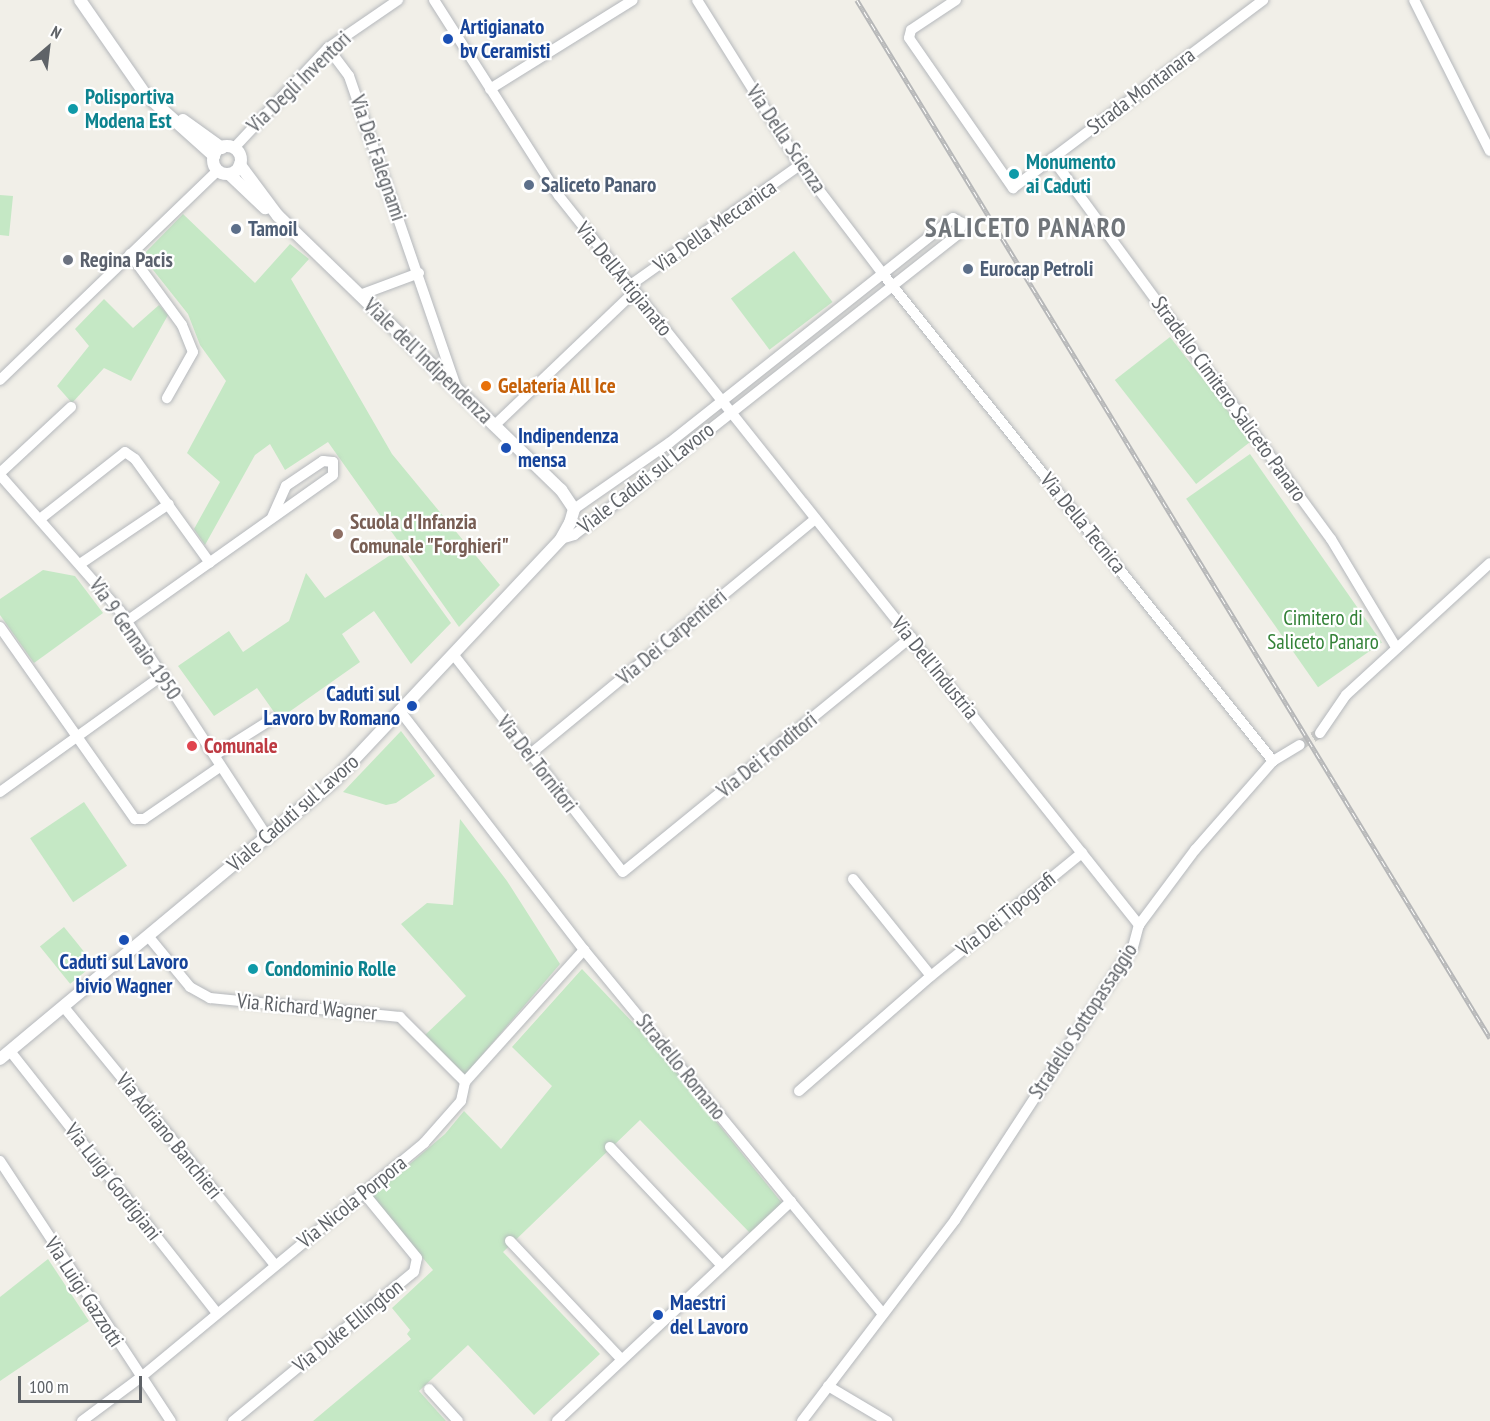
<!DOCTYPE html>
<style>
body{margin:0}
#map{position:relative;width:1490px;height:1421px;overflow:hidden;background:#f1efe8;font-family:"PT Sans Narrow",sans-serif}
div>[style]{position:absolute}
[style*='--x']{left:calc(var(--x)*1px);top:calc(var(--y)*1px);width:calc(var(--w)*1px);rotate:calc(var(--a)*1deg)}
.green>*{inset:0;background:#c5e8c5;transform-origin:0 0}
.minor-tunnel>*{height:10px;margin-top:-5px;transform-origin:0;background:repeating-linear-gradient(90deg,#ccccc8 0 10px,transparent 0 15px)}
.roads{filter:drop-shadow(0 0 2px #b5b8bc) drop-shadow(0 0 2px #b5b8bc)}
.minor>*{height:10px;margin:-5px;padding:0 5px;transform-origin:5px;border-radius:5px;background:#fff}
.tertiary>*{height:12px;margin:-6px;padding:0 6px;transform-origin:6px;border-radius:6px;background:#fff}
.tertiary>.ring{margin:-6px;padding:0;box-sizing:content-box;background:none;border:12px solid #fff;border-radius:50%}
.rail>*{height:4.5px;margin-top:-2.25px;transform-origin:0;background:repeating-linear-gradient(90deg,#fff 0 7px,#b6b7b8 0 14px);box-sizing:border-box;border-block:2px solid #b6b7b8}
.dots>*{width:16px;height:16px;translate:-50% -50%;box-sizing:border-box;border:3px solid #fff;border-radius:50%}
span{translate:-50% -50%;white-space:nowrap;text-align:center;line-height:1.15;-webkit-text-stroke:4.5px #fff;paint-order:stroke}
.transit-label{font-size:21px;color:#164399;font-weight:700}
.left{translate:0 -50%;text-align:left}
.right{translate:-100% -50%;text-align:right}
.street-label{font-size:21px;color:#5f6368}
.culture-label{font-size:21px;color:#0d838f;font-weight:700}
.service-label{font-size:21px;color:#4e5e75;font-weight:700}
.worship-label{font-size:21px;color:#5b616d;font-weight:700}
.food-label{font-size:21px;color:#c56008;font-weight:700}
.education-label{font-size:21px;color:#785e54;font-weight:700}
.park-label{font-size:21px;color:#348238}
.health-label{font-size:21px;color:#be3a42;font-weight:700}
.district-label{font-size:27px;color:#70757a;font-weight:700;letter-spacing:1.5px}
.north{position:absolute;left:18px;top:18px;width:60px;height:60px;-webkit-text-stroke:4px #fff;paint-order:stroke;rotate:28deg;font-size:16px;font-weight:700;line-height:24px;text-align:center;color:#5f6368}
.north::after{content:'';display:block;margin:auto;width:21px;height:27px;background:#5f6368;clip-path:polygon(50% 0,100% 100%,50% 72%,0 100%)}
.scale{position:absolute;left:18px;top:1376px;width:124px;height:27px;box-sizing:border-box;border:3px solid #5f6368;border-top:0;padding-left:8px;font-size:18px;line-height:21px;white-space:nowrap;color:#5f6368;-webkit-text-stroke:4px #fff;paint-order:stroke}
</style>
<div id="map">
<div class="green">
<i style="clip-path:polygon(0 195px,13px 196px,9px 236px,0 235px)"></i>
<i style="clip-path:polygon(183px 214px,255px 283px,290px 244px,309px 259px,291px 279px,392px 454px,500px 585px,459px 627px,328px 442px,285px 470px,270px 444px,255px 455px,205px 545px,194px 529px,220px 482px,187px 453px,226px 381px,200px 345px,188px 314px,142px 256px)"></i>
<i style="left:794px;top:251px;width:64px;height:79px;rotate:53deg"></i>
<i style="clip-path:polygon(104px 299px,133px 328px,159px 305px,168px 315px,131px 381px,104px 368px,72px 403px,57px 386px,89px 346px,75px 329px)"></i>
<i style="left:1170px;top:337px;width:132px;height:70px;rotate:52deg"></i>
<i style="left:1250px;top:454px;width:230px;height:78px;rotate:55deg"></i>
<i style="clip-path:polygon(398px 550px,451px 623px,411px 664px,374px 611px,342px 634px,360px 662px,279px 719px,257px 688px,214px 716px,178px 666px,229px 631px,243px 652px,289px 621px,306px 573px,325px 598px)"></i>
<i style="clip-path:polygon(43px 570px,75px 576px,103px 613px,34px 663px,0 615px,0 599px)"></i>
<i style="clip-path:polygon(401px 731px,435px 776px,396px 803px,386px 805px,343px 792px)"></i>
<i style="left:84px;top:802px;width:77px;height:65px;rotate:56deg"></i>
<i style="clip-path:polygon(460px 819px,507px 881px,560px 964px,465px 1075px,425px 1035px,466px 996px,401px 924px,427px 903px,453px 905px)"></i>
<i style="left:64px;top:927px;width:48px;height:31px;rotate:51deg"></i>
<i style="clip-path:polygon(582px 969px,657px 1048px,782px 1203px,750px 1233px,640px 1120px,503px 1252px,600px 1354px,534px 1415px,468px 1345px,419px 1391px,446px 1421px,313px 1421px,411px 1339px,407px 1334px,410px 1330px,392px 1308px,433px 1270px,371px 1197px,445px 1134px,464px 1111px,501px 1149px,552px 1086px,512px 1047px)"></i>
<i style="clip-path:polygon(48px 1259px,89px 1321px,0 1381px,0 1297px)"></i>
</div>
<div class="minor-tunnel">
<i style="--x:1300;--y:745;--w:23;--a:-31"></i>
</div>
<div class="roads">
<div class="minor">
<i style="--x:434;--y:0;--w:232;--a:57.5"></i>
<i style="--x:559;--y:196;--w:932;--a:51.49"></i>
<i style="--x:697;--y:0;--w:195;--a:58"></i>
<i style="--x:800;--y:165;--w:137;--a:52.7"></i>
<i style="--x:883;--y:274;--w:624;--a:51.31"></i>
<i style="--x:956;--y:0;--w:54;--a:146.3"></i>
<i style="--x:911;--y:30;--w:8;--a:104"></i>
<i style="--x:909;--y:38;--w:183;--a:55.3"></i>
<i style="--x:1013;--y:188;--w:313;--a:-36.9"></i>
<i style="--x:1414;--y:0;--w:169;--a:63.3"></i>
<i style="--x:328;--y:48;--w:35;--a:53"></i>
<i style="--x:349;--y:76;--w:329;--a:71"></i>
<i style="--x:490;--y:89;--w:168;--a:-31.9"></i>
<i style="--x:234;--y:148;--w:137;--a:-46.8"></i>
<i style="--x:328;--y:48;--w:85;--a:-34.4"></i>
<i style="--x:1052;--y:158;--w:472;--a:53.8"></i>
<i style="--x:1331;--y:539;--w:126;--a:59"></i>
<i style="--x:130;--y:254;--w:88;--a:53.8"></i>
<i style="--x:182;--y:325;--w:29;--a:68"></i>
<i style="--x:193;--y:352;--w:53;--a:119.5"></i>
<i style="--x:629;--y:286;--w:209;--a:-35.3"></i>
<i style="--x:360;--y:295;--w:63;--a:-20.4"></i>
<i style="--x:0;--y:380;--w:303;--a:-43.9"></i>
<i style="--x:495;--y:425;--w:192;--a:-43.7"></i>
<i style="--x:0;--y:473;--w:97;--a:-42.9"></i>
<i style="--x:0;--y:475;--w:181;--a:48.6"></i>
<i style="--x:120;--y:611;--w:271;--a:56.9"></i>
<i style="--x:40;--y:519;--w:108;--a:-38.2"></i>
<i style="--x:125;--y:452;--w:12;--a:35"></i>
<i style="--x:135;--y:459;--w:128;--a:54.2"></i>
<i style="--x:561;--y:539;--w:14;--a:-17"></i>
<i style="--x:574;--y:535;--w:61;--a:-37.1"></i>
<i style="--x:623;--y:498;--w:427;--a:-38.2"></i>
<i style="--x:958;--y:234;--w:12;--a:-70"></i>
<i style="--x:962;--y:223;--w:10;--a:-151"></i>
<i style="--x:953;--y:218;--w:362;--a:141.6"></i>
<i style="--x:669;--y:443;--w:116;--a:145.2"></i>
<i style="--x:80;--y:564;--w:107;--a:-34"></i>
<i style="--x:127;--y:621;--w:252;--a:-35.3"></i>
<i style="--x:333;--y:475;--w:13;--a:-90"></i>
<i style="--x:333;--y:462;--w:10;--a:-174"></i>
<i style="--x:323;--y:461;--w:45;--a:146"></i>
<i style="--x:286;--y:486;--w:34;--a:114"></i>
<i style="--x:0;--y:627;--w:235;--a:54.9"></i>
<i style="--x:135;--y:819;--w:9;--a:0"></i>
<i style="--x:144;--y:819;--w:93;--a:-34.5"></i>
<i style="--x:453;--y:654;--w:276;--a:52.1"></i>
<i style="--x:623;--y:872;--w:372;--a:-39.2"></i>
<i style="--x:400;--y:711;--w:302;--a:52.4"></i>
<i style="--x:584;--y:950;--w:471;--a:50.6"></i>
<i style="--x:1320;--y:733;--w:46;--a:-55.6"></i>
<i style="--x:1346;--y:695;--w:195;--a:-42.5"></i>
<i style="--x:215;--y:755;--w:67;--a:-32.3"></i>
<i style="--x:529;--y:755;--w:371;--a:-39.5"></i>
<i style="--x:0;--y:792;--w:201;--a:-35.7"></i>
<i style="--x:853;--y:879;--w:124;--a:51.2"></i>
<i style="--x:148;--y:936;--w:66;--a:50.5"></i>
<i style="--x:190;--y:987;--w:23;--a:29"></i>
<i style="--x:210;--y:998;--w:191;--a:5.7"></i>
<i style="--x:400;--y:1017;--w:92;--a:45"></i>
<i style="--x:63;--y:1006;--w:335;--a:50.7"></i>
<i style="--x:10;--y:1051;--w:334;--a:51.7"></i>
<i style="--x:799;--y:1091;--w:175;--a:-41.1"></i>
<i style="--x:931;--y:976;--w:195;--a:-39.2"></i>
<i style="--x:610;--y:1147;--w:163;--a:46.7"></i>
<i style="--x:0;--y:1161;--w:311;--a:56.7"></i>
<i style="--x:510;--y:1241;--w:163;--a:46.7"></i>
<i style="--x:828;--y:1386;--w:69;--a:30.7"></i>
<i style="--x:429;--y:1389;--w:43;--a:47.8"></i>
<i style="--x:82;--y:1421;--w:72;--a:-36.6"></i>
<i style="--x:140;--y:1378;--w:369;--a:-39.6"></i>
<i style="--x:424;--y:1143;--w:56;--a:-48.6"></i>
<i style="--x:461;--y:1101;--w:19;--a:-78"></i>
<i style="--x:465;--y:1082;--w:178;--a:-48"></i>
<i style="--x:233;--y:1421;--w:234;--a:-39.5"></i>
<i style="--x:414;--y:1272;--w:14;--a:-78"></i>
<i style="--x:417;--y:1258;--w:85;--a:-129.3"></i>
<i style="--x:557;--y:1421;--w:321;--a:-43.2"></i>
<i style="--x:802;--y:1421;--w:253;--a:-52.7"></i>
<i style="--x:955;--y:1220;--w:326;--a:-56.9"></i>
<i style="--x:1133;--y:947;--w:23;--a:-75"></i>
<i style="--x:1139;--y:925;--w:94;--a:-53.3"></i>
<i style="--x:1195;--y:850;--w:118;--a:-48.8"></i>
<i style="--x:1273;--y:761;--w:31;--a:-31"></i>
</div>
<div class="tertiary">
<i style="--x:80;--y:0;--w:114;--a:55.3"></i>
<i style="--x:145;--y:94;--w:93;--a:41.9"></i>
<i style="--x:183;--y:120;--w:48;--a:35.7"></i>
<i class="ring" style="left:213px;top:146px;width:16px;height:16px"></i>
<i style="--x:229;--y:174;--w:50;--a:43.4"></i>
<i style="--x:0;--y:1059;--w:433;--a:-39.8"></i>
<i style="--x:333;--y:782;--w:333;--a:-46.8"></i>
<i style="--x:561;--y:539;--w:18;--a:-61"></i>
<i style="--x:570;--y:523;--w:15;--a:-74"></i>
<i style="--x:574;--y:509;--w:23;--a:-124"></i>
<i style="--x:561;--y:490;--w:394;--a:-135.9"></i>
<i style="--x:278;--y:216;--w:64;--a:-126.7"></i>
</div>
</div>
<div class="rail">
<i style="--x:857;--y:0;--w:1216;--a:58.62"></i>
</div>
<div class="dots">
<i style="left:448px;top:39px;background:#1a4fb4"></i>
<i style="left:73px;top:109px;background:#0f9aa8"></i>
<i style="left:1014px;top:174px;background:#0f9aa8"></i>
<i style="left:529px;top:185px;background:#5c6f8a"></i>
<i style="left:236px;top:229px;background:#5c6f8a"></i>
<i style="left:68px;top:260px;background:#6b7280"></i>
<i style="left:968px;top:269px;background:#5c6f8a"></i>
<i style="left:486px;top:386px;background:#e8710a"></i>
<i style="left:506px;top:448px;background:#1a4fb4"></i>
<i style="left:338px;top:534px;background:#8d6e63"></i>
<i style="left:412px;top:706px;background:#1a4fb4"></i>
<i style="left:192px;top:746px;background:#e0444e"></i>
<i style="left:124px;top:940px;background:#1a4fb4"></i>
<i style="left:253px;top:969px;background:#0f9aa8"></i>
<i style="left:658px;top:1315px;background:#1a4fb4"></i>
</div>
<div class="transit-label">
<span class="left" style="left:460px;top:39px">Artigianato<br>bv Ceramisti</span>
<span class="left" style="left:518px;top:448px">Indipendenza<br>mensa</span>
<span class="right" style="left:400px;top:706px">Caduti sul<br>Lavoro bv Romano</span>
<span style="left:124px;top:974px">Caduti sul Lavoro<br>bivio Wagner</span>
<span class="left" style="left:670px;top:1315px">Maestri<br>del Lavoro</span>
</div>
<div class="street-label">
<span style="left:299px;top:82px;rotate:-44deg">Via Degli Inventori</span>
<span style="left:1141px;top:91px;rotate:-37deg">Strada Montanara</span>
<span style="left:786px;top:139px;rotate:56deg">Via Della Scienza</span>
<span style="left:378px;top:158px;rotate:71deg">Via Dei Falegnami</span>
<span style="left:715px;top:226px;rotate:-35deg">Via Della Meccanica</span>
<span style="left:624px;top:279px;rotate:51deg">Via Dell'Artigianato</span>
<span style="left:428px;top:361px;rotate:44deg">Viale dell'Indipendenza</span>
<span style="left:1229px;top:399px;rotate:54deg">Stradello Cimitero Saliceto Panaro</span>
<span style="left:646px;top:478px;rotate:-38deg">Viale Caduti sul Lavoro</span>
<span style="left:1083px;top:523px;rotate:51deg">Via Della Tecnica</span>
<span style="left:672px;top:637px;rotate:-40deg">Via Dei Carpentieri</span>
<span style="left:135px;top:639px;rotate:55deg">Via 9 Gennaio 1950</span>
<span style="left:935px;top:668px;rotate:51deg">Via Dell'Industria</span>
<span style="left:767px;top:755px;rotate:-39deg">Via Dei Fonditori</span>
<span style="left:537px;top:764px;rotate:52deg">Via Dei Tornitori</span>
<span style="left:293px;top:813px;rotate:-41deg">Viale Caduti sul Lavoro</span>
<span style="left:1006px;top:914px;rotate:-39deg">Via Dei Tipografi</span>
<span style="left:307px;top:1007px;rotate:5deg">Via Richard Wagner</span>
<span style="left:1083px;top:1021px;rotate:-57deg">Stradello Sottopassaggio</span>
<span style="left:681px;top:1067px;rotate:51deg">Stradello Romano</span>
<span style="left:169px;top:1136px;rotate:51deg">Via Adriano Banchieri</span>
<span style="left:113px;top:1182px;rotate:52deg">Via Luigi Gordigiani</span>
<span style="left:352px;top:1202px;rotate:-39deg">Via Nicola Porpora</span>
<span style="left:84px;top:1292px;rotate:57deg">Via Luigi Gazzotti</span>
<span style="left:348px;top:1326px;rotate:-39deg">Via Duke Ellington</span>
</div>
<div class="culture-label">
<span class="left" style="left:85px;top:109px">Polisportiva<br>Modena Est</span>
<span class="left" style="left:1026px;top:174px">Monumento<br>ai Caduti</span>
<span class="left" style="left:265px;top:969px">Condominio Rolle</span>
</div>
<div class="service-label">
<span class="left" style="left:541px;top:185px">Saliceto Panaro</span>
<span class="left" style="left:248px;top:229px">Tamoil</span>
<span class="left" style="left:980px;top:269px">Eurocap Petroli</span>
</div>
<div class="worship-label">
<span class="left" style="left:80px;top:260px">Regina Pacis</span>
</div>
<div class="food-label">
<span class="left" style="left:498px;top:386px">Gelateria All Ice</span>
</div>
<div class="education-label">
<span class="left" style="left:350px;top:534px">Scuola d'Infanzia<br>Comunale "Forghieri"</span>
</div>
<div class="park-label">
<span style="left:1323px;top:630px">Cimitero di<br>Saliceto Panaro</span>
</div>
<div class="health-label">
<span class="left" style="left:204px;top:746px">Comunale</span>
</div>
<div class="district-label">
<span style="left:1026px;top:228px">SALICETO PANARO</span>
</div>
<div class="north">N</div>
<div class="scale">100 m</div>
</div>
